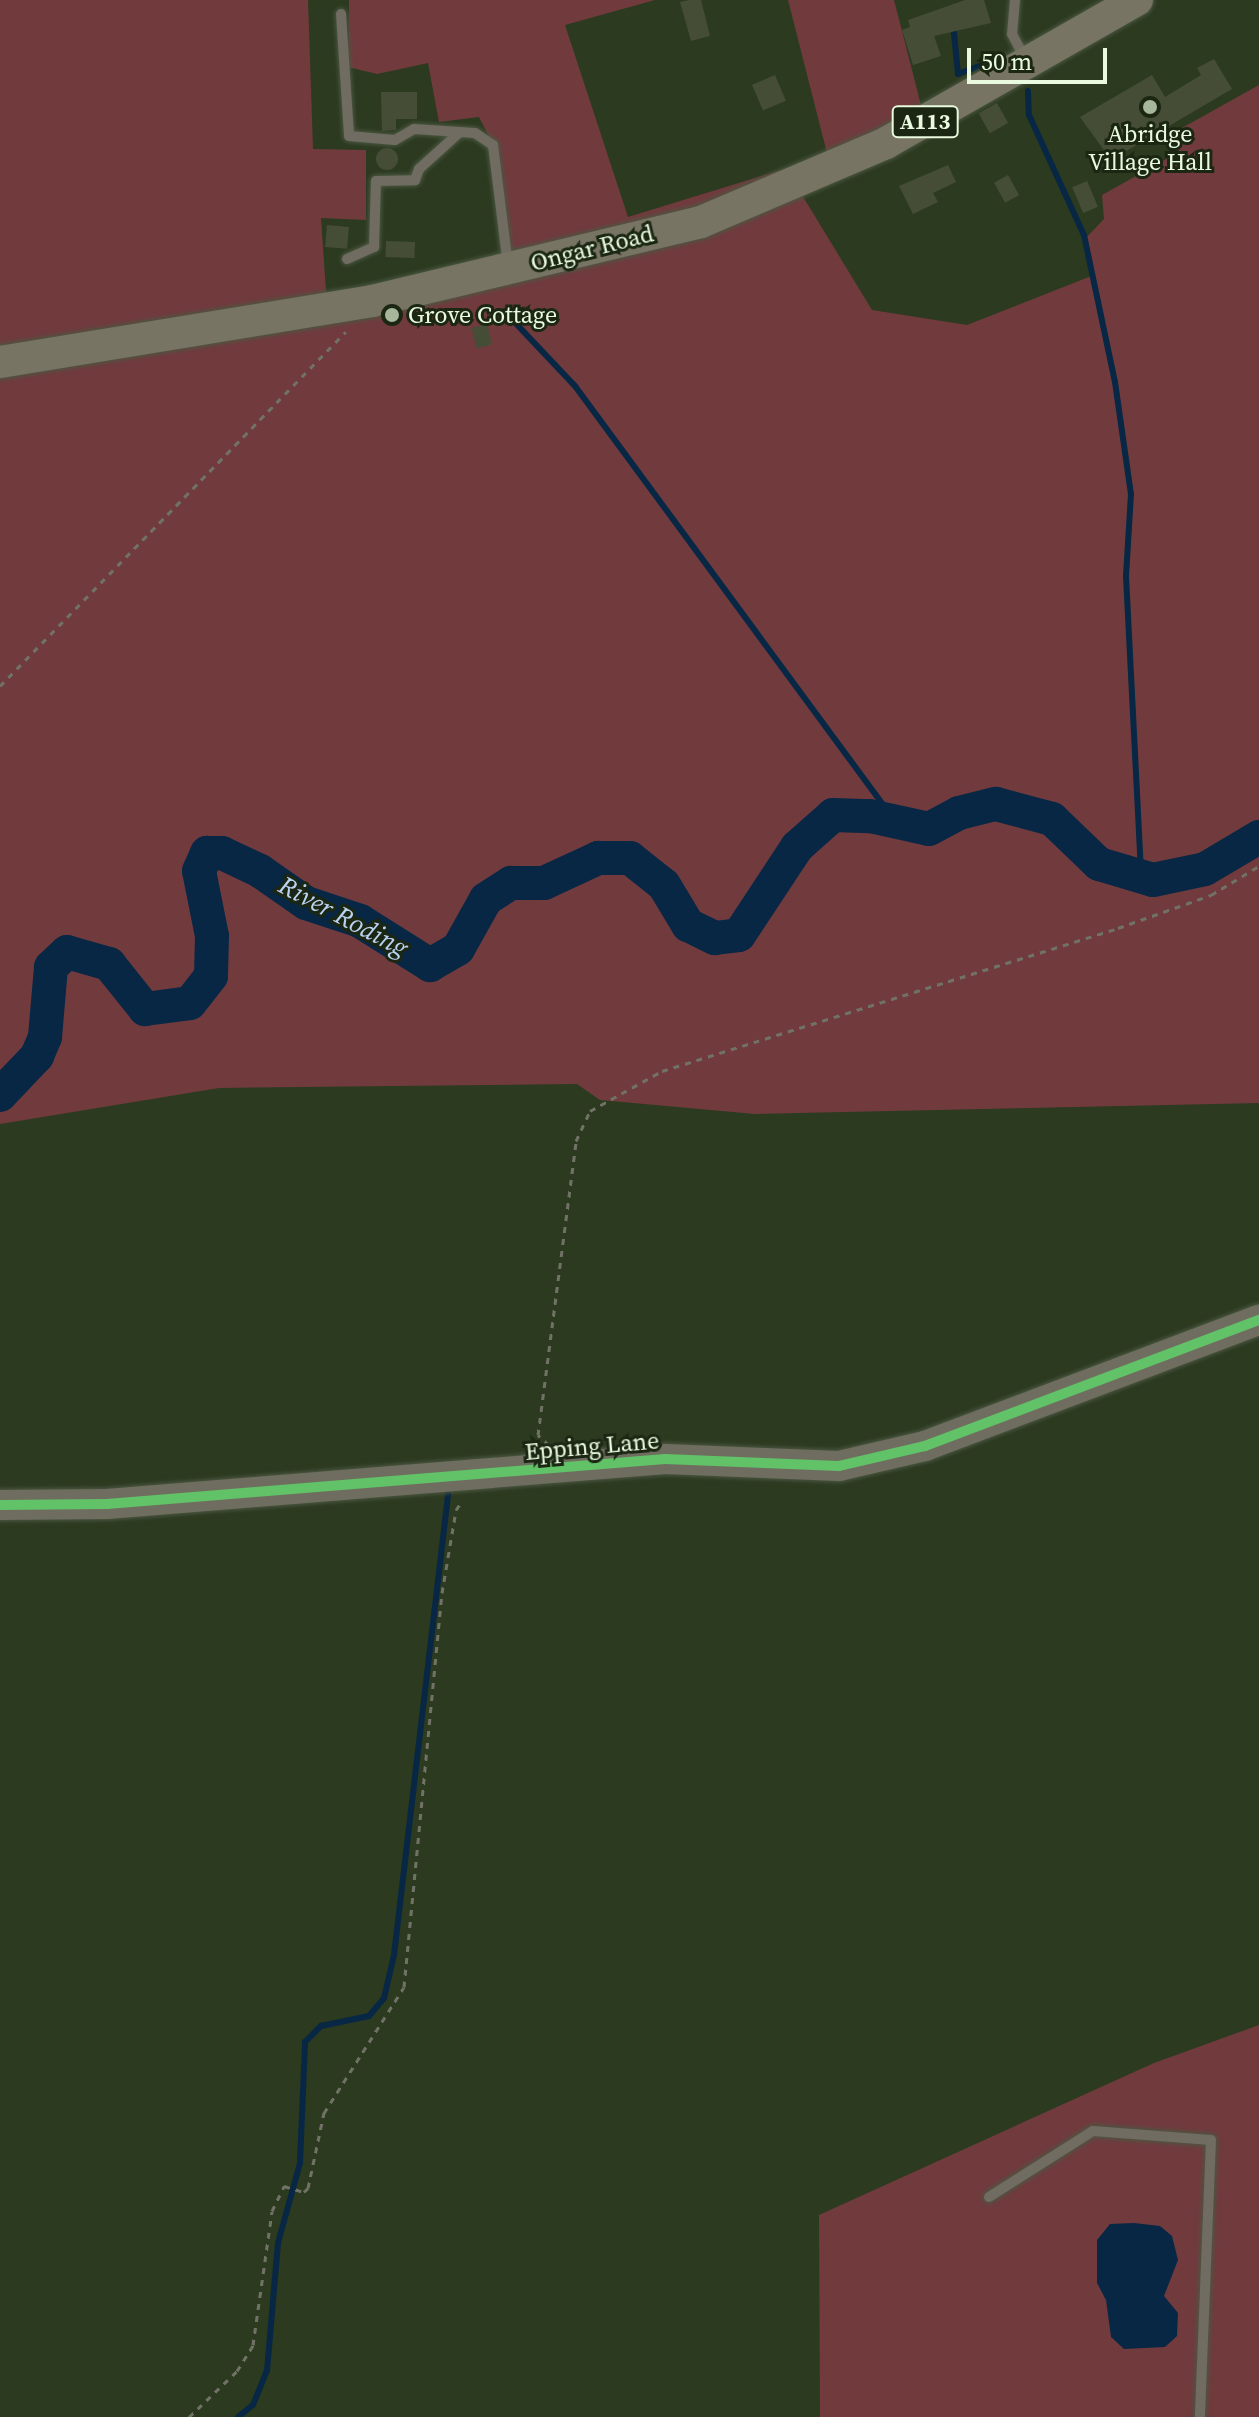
<!DOCTYPE html>
<style>
body{margin:0}
#map{position:relative;width:1259px;height:2417px;overflow:hidden;background:#2c3a20;font-family:"Source Serif 4",serif}
div>[style]{position:absolute}
[style*='--x']{left:calc(var(--x)*1px);top:calc(var(--y)*1px);width:calc(var(--w)*1px);rotate:calc(var(--a)*1deg)}
.green>*{inset:0;background:#713b3e}
.water>*{inset:0;background:#082744}
.stream>*{height:6px;margin:-3px;padding:0 3px;transform-origin:3px;border-radius:3px;background:#082744}
.river>*{height:34px;margin:-17px;padding:0 17px;transform-origin:17px;border-radius:17px;background:#082744}
.building>*{inset:0;background:#464d37;transform-origin:0 0}
.round{border-radius:50%}
.path>*{height:3px;margin-top:-1.5px;transform-origin:0;background:repeating-linear-gradient(90deg,#717266 0 6px,transparent 0 12px)}
.roads{filter:drop-shadow(0 0 2px #4b5741) drop-shadow(0 0 2px #4b5741)}
.lane>*{height:10px;margin:-5px;padding:0 5px;transform-origin:5px;border-radius:5px;background:#706c61}
.secondary>*{height:30px;margin:-15px;padding:0 15px;transform-origin:15px;border-radius:15px;background:#6f6d5f}
.primary>*{height:32px;margin:-16px;padding:0 16px;transform-origin:16px;border-radius:16px;background:#777464}
.cycleway>*{height:10px;margin:-5px;padding:0 5px;transform-origin:5px;border-radius:5px;background:#61c268}
.dots>*{width:22px;height:22px;translate:-50% -50%;box-sizing:border-box;border:4px solid #1b2713;border-radius:50%}
span{translate:-50% -50%;white-space:nowrap;text-align:center;line-height:1.15;-webkit-text-stroke:6px #1b2713;paint-order:stroke}
.shield-label span{padding:2px 6px;background:#1b2713;border:2px solid;border-radius:6px;-webkit-text-stroke-width:0}
.shield-label{font-size:22px;color:#e9fadf;font-weight:700}
.poi-label{font-size:24px;color:#e9fadf}
.left{translate:0 -50%;text-align:left}
.street-label{font-size:24px;color:#e9fadf}
.water-label{font-size:26px;color:#bad3f1;font-style:italic}
.scale{position:absolute;left:967px;top:48px;width:140px;height:36px;box-sizing:border-box;border:4px solid #e9fadf;border-top:0;padding-left:10px;font-size:24px;line-height:28px;white-space:nowrap;color:#e9fadf;-webkit-text-stroke:6px #1b2713;paint-order:stroke}
</style>
<div id="map">
<div class="green">
<i style="clip-path:polygon(0 0,308px 0,313px 149px,366px 150px,366px 220px,321px 218px,328px 321px,514px 283px,506px 206px,493px 145px,479px 117px,439px 122px,428px 63px,377px 74px,348px 67px,349px 0,655px 0,565px 25px,628px 217px,794px 166px,802px 195px,872px 310px,967px 325px,1094px 275px,1083px 241px,1104px 219px,1102px 195px,1179px 152px,1173px 133px,1259px 85px,1259px 1103px,755px 1114px,600px 1100px,577px 1084px,219px 1088px,0 1124px)"></i>
<i style="clip-path:polygon(788px 0,894px 0,923px 113px,828px 157px)"></i>
<i style="clip-path:polygon(1259px 2025px,1259px 2417px,820px 2417px,819px 2215px,1154px 2063px)"></i>
</div>
<div class="water">
<i style="clip-path:polygon(1134px 2223px,1160px 2226px,1172px 2236px,1178px 2260px,1164px 2296px,1178px 2313px,1177px 2336px,1165px 2347px,1124px 2349px,1111px 2337px,1106px 2300px,1097px 2283px,1097px 2240px,1110px 2224px)"></i>
</div>
<div class="stream">
<i style="--x:953;--y:23;--w:51;--a:84.4"></i>
<i style="--x:958;--y:74;--w:35;--a:-20"></i>
<i style="--x:1028;--y:91;--w:24;--a:88"></i>
<i style="--x:1029;--y:115;--w:132;--a:65.4"></i>
<i style="--x:1084;--y:235;--w:150;--a:78.1"></i>
<i style="--x:1115;--y:382;--w:113;--a:81.9"></i>
<i style="--x:1131;--y:494;--w:82;--a:93.5"></i>
<i style="--x:1126;--y:576;--w:300;--a:87.1"></i>
<i style="--x:505;--y:312;--w:102;--a:46.6"></i>
<i style="--x:575;--y:386;--w:545;--a:53.66"></i>
<i style="--x:238;--y:2417;--w:19;--a:-39"></i>
<i style="--x:253;--y:2405;--w:37;--a:-68"></i>
<i style="--x:267;--y:2371;--w:128;--a:-85.1"></i>
<i style="--x:278;--y:2243;--w:83;--a:-74.6"></i>
<i style="--x:300;--y:2163;--w:121;--a:-87.6"></i>
<i style="--x:305;--y:2042;--w:23;--a:-45"></i>
<i style="--x:321;--y:2026;--w:49;--a:-11.8"></i>
<i style="--x:369;--y:2016;--w:23;--a:-50"></i>
<i style="--x:384;--y:1998;--w:44;--a:-76.9"></i>
<i style="--x:394;--y:1955;--w:464;--a:-83.3"></i>
</div>
<div class="river">
<i style="--x:0;--y:1095;--w:54;--a:-46.5"></i>
<i style="--x:37;--y:1056;--w:21;--a:-67"></i>
<i style="--x:45;--y:1037;--w:70;--a:-85.1"></i>
<i style="--x:51;--y:967;--w:22;--a:-43"></i>
<i style="--x:67;--y:952;--w:44;--a:15.9"></i>
<i style="--x:109;--y:964;--w:58;--a:51.3"></i>
<i style="--x:145;--y:1009;--w:45;--a:-7.6"></i>
<i style="--x:190;--y:1003;--w:34;--a:-52"></i>
<i style="--x:211;--y:976;--w:40;--a:-88.6"></i>
<i style="--x:212;--y:936;--w:66;--a:-101.3"></i>
<i style="--x:199;--y:871;--w:20;--a:-66"></i>
<i style="--x:207;--y:853;--w:15;--a:0"></i>
<i style="--x:222;--y:853;--w:42;--a:25.3"></i>
<i style="--x:260;--y:871;--w:56;--a:34.8"></i>
<i style="--x:306;--y:903;--w:57;--a:18.4"></i>
<i style="--x:360;--y:921;--w:83;--a:32.2"></i>
<i style="--x:430;--y:965;--w:32;--a:-30"></i>
<i style="--x:458;--y:949;--w:57;--a:-60.8"></i>
<i style="--x:486;--y:899;--w:30;--a:-33"></i>
<i style="--x:511;--y:883;--w:33;--a:0"></i>
<i style="--x:544;--y:883;--w:60;--a:-24.8"></i>
<i style="--x:598;--y:858;--w:32;--a:0"></i>
<i style="--x:630;--y:858;--w:43;--a:38.5"></i>
<i style="--x:664;--y:885;--w:47;--a:59"></i>
<i style="--x:688;--y:925;--w:30;--a:26"></i>
<i style="--x:715;--y:938;--w:24;--a:-7"></i>
<i style="--x:739;--y:935;--w:105;--a:-56.6"></i>
<i style="--x:797;--y:847;--w:48;--a:-41.6"></i>
<i style="--x:833;--y:815;--w:37;--a:2"></i>
<i style="--x:870;--y:816;--w:60;--a:12.4"></i>
<i style="--x:929;--y:829;--w:34;--a:-28"></i>
<i style="--x:959;--y:813;--w:38;--a:-14"></i>
<i style="--x:996;--y:804;--w:58;--a:15"></i>
<i style="--x:1052;--y:819;--w:65;--a:43.8"></i>
<i style="--x:1099;--y:864;--w:56;--a:16.5"></i>
<i style="--x:1153;--y:880;--w:53;--a:-11.9"></i>
<i style="--x:1205;--y:869;--w:63;--a:-30.7"></i>
</div>
<div class="building">
<i style="clip-path:polygon(689px 0,701px 0,710px 36px,691px 41px,680px 2px)"></i>
<i style="clip-path:polygon(965px 0,984px 0,991px 23px,934px 36px,941px 56px,913px 65px,902px 30px,910px 27px,908px 20px)"></i>
<i style="clip-path:polygon(1214px 59px,1232px 89px,1111px 160px,1080px 117px,1152px 75px,1165px 97px,1201px 75px,1197px 68px)"></i>
<i style="left:775px;top:75px;width:28px;height:25px;rotate:67deg"></i>
<i style="clip-path:polygon(381px 92px,417px 92px,417px 119px,396px 119px,396px 130px,382px 131px)"></i>
<i style="left:997px;top:103px;width:23px;height:21px;rotate:61deg"></i>
<i class="round" style="left:376px;top:148px;width:22px;height:22px"></i>
<i style="clip-path:polygon(948px 165px,956px 182px,933px 193px,938px 202px,913px 214px,899px 186px)"></i>
<i style="left:1008px;top:175px;width:23px;height:16px;rotate:61deg"></i>
<i style="left:1087px;top:181px;width:28px;height:16px;rotate:67deg"></i>
<i style="left:327px;top:225px;width:22px;height:22px;rotate:5deg"></i>
<i style="left:386px;top:241px;width:29px;height:16px;rotate:2deg"></i>
<i style="left:487px;top:324px;width:21px;height:16px;rotate:76deg"></i>
</div>
<div class="path">
<i style="--x:0;--y:686;--w:495;--a:-45.7"></i>
<i style="--x:549;--y:1445;--w:15;--a:-138"></i>
<i style="--x:538;--y:1435;--w:296;--a:-82.6"></i>
<i style="--x:576;--y:1141;--w:33;--a:-65"></i>
<i style="--x:590;--y:1111;--w:82;--a:-29.1"></i>
<i style="--x:662;--y:1071;--w:478;--a:-17.4"></i>
<i style="--x:1118;--y:928;--w:99;--a:-19.5"></i>
<i style="--x:1211;--y:895;--w:56;--a:-31.1"></i>
<i style="--x:189;--y:2417;--w:66;--a:-43.8"></i>
<i style="--x:237;--y:2371;--w:31;--a:-58"></i>
<i style="--x:253;--y:2345;--w:135;--a:-81.9"></i>
<i style="--x:272;--y:2211;--w:28;--a:-64"></i>
<i style="--x:284;--y:2186;--w:21;--a:17"></i>
<i style="--x:304;--y:2192;--w:6;--a:-45"></i>
<i style="--x:308;--y:2188;--w:77;--a:-78"></i>
<i style="--x:324;--y:2113;--w:149;--a:-57.6"></i>
<i style="--x:404;--y:1987;--w:396;--a:-84.5"></i>
<i style="--x:442;--y:1593;--w:84;--a:-80.4"></i>
<i style="--x:456;--y:1510;--w:11;--a:-56"></i>
</div>
<div class="roads">
<div class="lane">
<i style="--x:1015;--y:0;--w:34;--a:95"></i>
<i style="--x:1012;--y:34;--w:27;--a:62"></i>
<i style="--x:341;--y:14;--w:122;--a:86.2"></i>
<i style="--x:349;--y:136;--w:46;--a:5"></i>
<i style="--x:395;--y:140;--w:22;--a:-30"></i>
<i style="--x:414;--y:129;--w:61;--a:3.8"></i>
<i style="--x:475;--y:133;--w:22;--a:34"></i>
<i style="--x:493;--y:145;--w:122;--a:82.9"></i>
<i style="--x:347;--y:259;--w:30;--a:-24"></i>
<i style="--x:374;--y:247;--w:66;--a:-88.3"></i>
<i style="--x:376;--y:181;--w:39;--a:-1"></i>
<i style="--x:415;--y:180;--w:12;--a:-70"></i>
<i style="--x:419;--y:169;--w:55;--a:-42.1"></i>
<i style="--x:989;--y:2197;--w:123;--a:-32.4"></i>
<i style="--x:1093;--y:2131;--w:118;--a:4.4"></i>
<i style="--x:1211;--y:2140;--w:277;--a:92.3"></i>
</div>
<div class="secondary">
<i style="--x:0;--y:1505;--w:107;--a:-0.5"></i>
<i style="--x:107;--y:1504;--w:560;--a:-4.61"></i>
<i style="--x:665;--y:1459;--w:174;--a:2.3"></i>
<i style="--x:839;--y:1466;--w:88;--a:-13.1"></i>
<i style="--x:925;--y:1446;--w:357;--a:-20.7"></i>
</div>
<div class="primary">
<i style="--x:0;--y:362;--w:377;--a:-9.3"></i>
<i style="--x:372;--y:301;--w:338;--a:-13.5"></i>
<i style="--x:701;--y:222;--w:201;--a:-23.1"></i>
<i style="--x:886;--y:143;--w:289;--a:-29.7"></i>
</div>
</div>
<div class="cycleway">
<i style="--x:0;--y:1505;--w:107;--a:-0.5"></i>
<i style="--x:107;--y:1504;--w:560;--a:-4.61"></i>
<i style="--x:665;--y:1459;--w:174;--a:2.3"></i>
<i style="--x:839;--y:1466;--w:88;--a:-13.1"></i>
<i style="--x:925;--y:1446;--w:357;--a:-20.7"></i>
</div>
<div class="dots">
<i style="left:1150px;top:107px;background:#a7b79c"></i>
<i style="left:392px;top:315px;background:#a7b79c"></i>
</div>
<div class="shield-label">
<span style="left:925px;top:122px">A113</span>
</div>
<div class="poi-label">
<span style="left:1150px;top:148px">Abridge<br>Village Hall</span>
<span class="left" style="left:408px;top:315px">Grove Cottage</span>
</div>
<div class="street-label">
<span style="left:592px;top:248px;rotate:-14deg">Ongar Road</span>
<span style="left:592px;top:1446px;rotate:-5deg">Epping Lane</span>
</div>
<div class="water-label">
<span style="left:343px;top:917px;rotate:28deg">River Roding</span>
</div>
<div class="scale">50 m</div>
</div>
